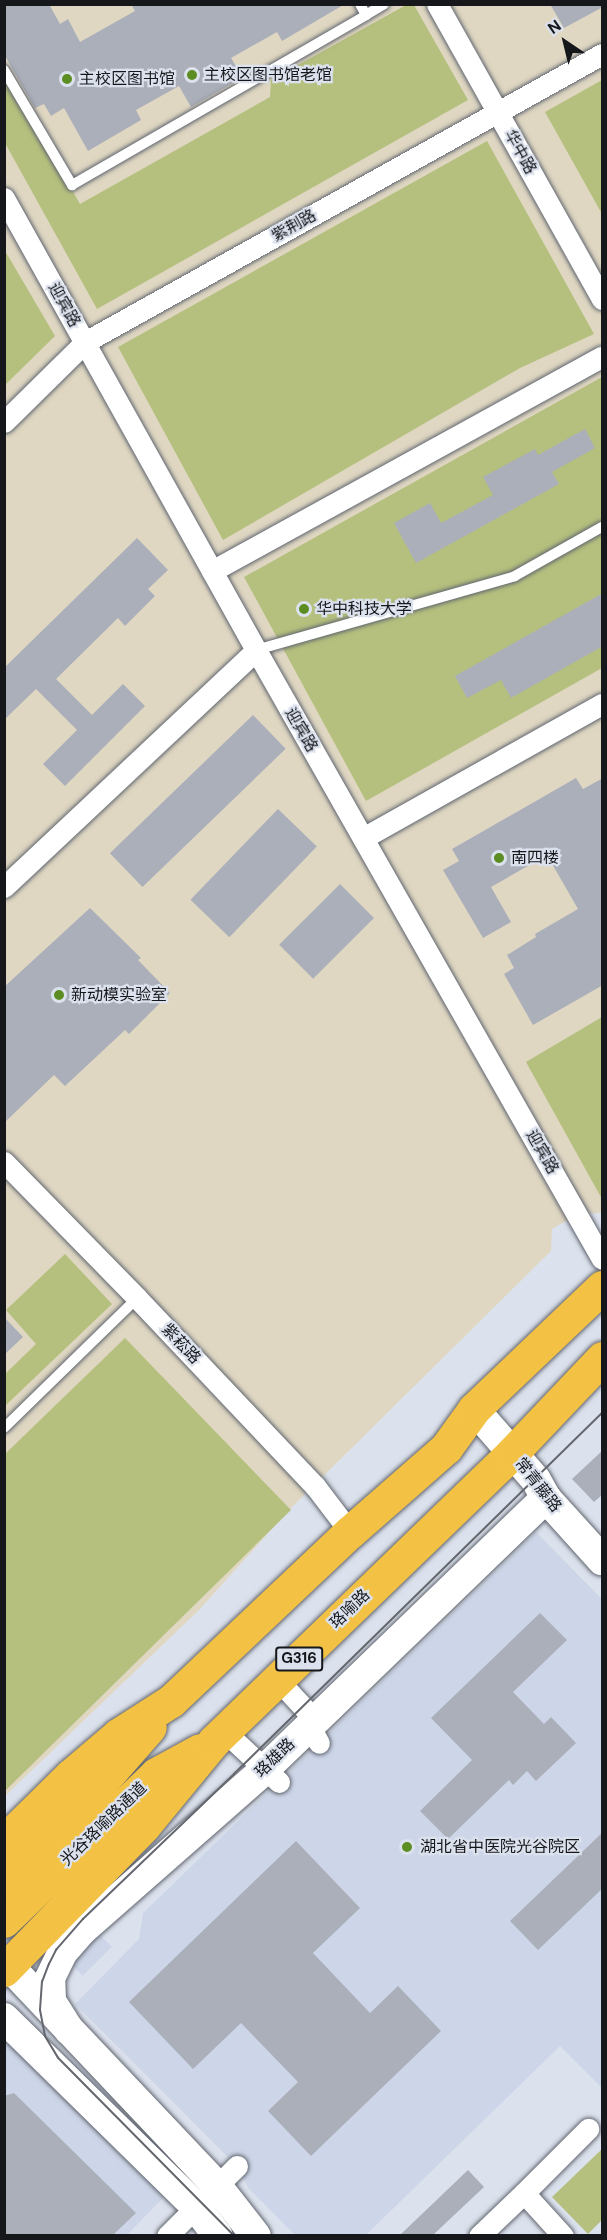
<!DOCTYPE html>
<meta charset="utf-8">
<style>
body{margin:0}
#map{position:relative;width:607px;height:2240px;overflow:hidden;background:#dce2ed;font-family:"DM Sans","Noto Sans SC",sans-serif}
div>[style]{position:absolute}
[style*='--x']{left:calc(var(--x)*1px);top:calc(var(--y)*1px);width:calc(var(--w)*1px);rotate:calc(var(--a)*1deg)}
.built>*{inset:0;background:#cdd6e8;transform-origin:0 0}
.education>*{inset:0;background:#dfd7c2}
.green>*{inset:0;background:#b5c07e}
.building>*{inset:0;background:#aaafba;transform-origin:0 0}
.roads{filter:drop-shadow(0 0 2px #60656f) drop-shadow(0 0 2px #60656f)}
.lane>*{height:10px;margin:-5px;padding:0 5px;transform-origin:5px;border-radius:5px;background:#fff}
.street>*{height:21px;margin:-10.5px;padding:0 10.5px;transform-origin:10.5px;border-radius:10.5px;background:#fff}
.secondary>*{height:30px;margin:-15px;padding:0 15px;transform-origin:15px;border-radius:15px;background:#fff}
.highway>*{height:33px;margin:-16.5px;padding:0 16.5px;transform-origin:16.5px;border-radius:16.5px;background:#f3c245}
.tram>*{height:1.5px;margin:-0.75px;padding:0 0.75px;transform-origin:0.75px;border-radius:0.75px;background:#64676e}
.dots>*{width:16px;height:16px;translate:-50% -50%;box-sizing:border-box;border:3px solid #dce2ed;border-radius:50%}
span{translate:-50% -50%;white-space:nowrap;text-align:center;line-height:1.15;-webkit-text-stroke:4.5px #dce2ed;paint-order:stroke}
.shield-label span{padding:2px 4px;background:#dce2ed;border:2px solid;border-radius:4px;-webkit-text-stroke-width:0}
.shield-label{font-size:15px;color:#15171b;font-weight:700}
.poi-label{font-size:16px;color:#15171b}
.left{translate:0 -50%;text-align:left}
.street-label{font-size:16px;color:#15171b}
.frame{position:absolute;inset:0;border:6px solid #15171b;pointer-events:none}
.north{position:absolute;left:535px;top:12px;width:60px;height:60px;-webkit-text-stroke:4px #dce2ed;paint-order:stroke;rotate:325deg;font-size:16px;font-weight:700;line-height:24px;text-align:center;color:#15171b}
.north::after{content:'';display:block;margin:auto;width:21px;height:27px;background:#15171b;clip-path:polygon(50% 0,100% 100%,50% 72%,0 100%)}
</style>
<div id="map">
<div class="built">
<i style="clip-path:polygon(536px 1532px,602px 1599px,602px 2088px,560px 2046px,366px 2235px,295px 2235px,249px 2189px,237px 2166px,75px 2004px,139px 1939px,143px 1913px)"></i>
<i style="left:99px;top:1934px;width:18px;height:41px;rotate:45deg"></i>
<i style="clip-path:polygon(4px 2038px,164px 2197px,127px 2235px,5px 2235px)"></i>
</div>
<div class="education">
<i style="clip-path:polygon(5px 5px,602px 5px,602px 1213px,578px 1214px,552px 1229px,551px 1251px,291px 1508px,199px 1610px,5px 1796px)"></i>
</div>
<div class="green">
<i style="clip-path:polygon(406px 5px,414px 5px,468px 100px,97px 309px,5px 143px,4px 70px,80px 204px,270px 97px,271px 80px)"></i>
<i style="clip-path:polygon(602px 80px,602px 214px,545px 112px)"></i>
<i style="clip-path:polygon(487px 141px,594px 334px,520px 368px,223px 540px,118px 347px)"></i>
<i style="clip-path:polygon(4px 249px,55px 336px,5px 385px,4px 385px)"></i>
<i style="clip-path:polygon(602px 377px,602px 668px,366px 801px,244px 577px)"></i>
<i style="clip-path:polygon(602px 1017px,602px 1199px,526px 1062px)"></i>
<i style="clip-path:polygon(65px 1254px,112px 1304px,5px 1406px,5px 1374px,36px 1344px,6px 1310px)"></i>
<i style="clip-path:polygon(125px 1338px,291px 1510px,5px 1791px,5px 1454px)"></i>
<i style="clip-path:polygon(602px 2149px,602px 2220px,588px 2234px,552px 2197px)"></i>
</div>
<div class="building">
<i style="clip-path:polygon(4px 4px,49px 4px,60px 24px,68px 19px,80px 42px,135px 11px,131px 4px,345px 4px,282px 41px,277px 32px,231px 58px,243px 77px,191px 107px,179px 86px,136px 110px,141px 120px,88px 151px,64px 108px,51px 116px,44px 104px,35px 108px,4px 54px)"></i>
<i style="clip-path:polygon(550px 4px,603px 4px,603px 7px,564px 28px)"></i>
<i style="clip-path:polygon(585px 429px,595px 448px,552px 472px,559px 484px,416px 563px,394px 523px,430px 503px,441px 523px,493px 495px,483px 477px,535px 449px,538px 455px)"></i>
<i style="clip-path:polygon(137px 538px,168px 570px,148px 589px,155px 596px,125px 626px,118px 618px,56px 679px,92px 715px,123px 684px,145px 706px,65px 786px,43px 764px,77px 730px,36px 689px,4px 720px,4px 668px)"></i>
<i style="clip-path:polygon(603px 593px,603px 646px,511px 698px,501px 680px,467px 698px,455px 676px)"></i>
<i style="left:253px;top:715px;width:47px;height:199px;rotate:46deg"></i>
<i style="clip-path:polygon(576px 778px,583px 789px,603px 778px,603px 985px,533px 1025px,504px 974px,514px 968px,507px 955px,536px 937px,535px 934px,578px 909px,547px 855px,491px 887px,511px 922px,483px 938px,443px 870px,459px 861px,452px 849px)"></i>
<i style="left:278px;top:809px;width:54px;height:126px;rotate:44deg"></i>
<i style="left:340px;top:884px;width:48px;height:86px;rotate:45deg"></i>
<i style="clip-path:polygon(90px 908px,141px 958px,138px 960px,170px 993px,129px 1034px,125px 1030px,65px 1086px,54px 1075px,4px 1123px,4px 987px)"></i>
<i style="clip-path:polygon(4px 1317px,23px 1337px,4px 1355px)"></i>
<i style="clip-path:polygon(603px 1450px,603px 1494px,594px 1502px,572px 1479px)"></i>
<i style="clip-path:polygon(540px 1613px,567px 1640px,513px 1692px,544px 1724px,551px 1717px,576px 1743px,536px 1781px,527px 1771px,513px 1785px,509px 1780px,448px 1839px,420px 1811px,472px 1760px,431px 1718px)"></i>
<i style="clip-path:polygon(603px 1832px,603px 1888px,538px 1950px,510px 1921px)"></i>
<i style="clip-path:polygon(296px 1841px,360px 1908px,313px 1953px,370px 2013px,398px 1986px,441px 2031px,311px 2156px,268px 2111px,298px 2082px,241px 2023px,193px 2069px,129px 2002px)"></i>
<i style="clip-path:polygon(14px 2093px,136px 2213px,113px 2235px,4px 2235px,4px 2096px)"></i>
<i style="clip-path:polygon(468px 2170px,484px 2187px,433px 2235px,400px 2235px)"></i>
</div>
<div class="roads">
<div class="lane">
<i style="--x:366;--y:15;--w:21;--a:-31"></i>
<i style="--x:4;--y:70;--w:134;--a:59.4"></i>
<i style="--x:72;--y:185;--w:340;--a:-30"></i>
<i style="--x:366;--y:15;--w:13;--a:-119"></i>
<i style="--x:256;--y:650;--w:269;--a:-15.9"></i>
<i style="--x:515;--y:576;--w:100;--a:-29.4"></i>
<i style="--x:4;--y:1428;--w:186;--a:-44.3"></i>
</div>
<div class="street">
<i style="--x:437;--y:4;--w:338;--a:60.8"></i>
<i style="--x:4;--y:198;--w:518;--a:60.86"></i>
<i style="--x:256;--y:650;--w:700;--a:60.4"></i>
<i style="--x:4;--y:422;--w:114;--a:-44.6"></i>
<i style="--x:85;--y:342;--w:592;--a:-29.12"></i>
<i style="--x:212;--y:571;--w:445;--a:-28.8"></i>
<i style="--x:363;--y:838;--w:274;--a:-29.3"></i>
<i style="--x:4;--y:887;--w:346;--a:-43.2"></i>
<i style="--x:4;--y:1162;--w:190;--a:45.6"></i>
<i style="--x:137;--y:1298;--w:259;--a:46.6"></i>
<i style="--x:315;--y:1486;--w:58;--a:52.7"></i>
<i style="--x:278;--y:1680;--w:53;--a:47.3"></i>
<i style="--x:314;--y:1719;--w:15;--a:90"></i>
<i style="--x:314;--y:1734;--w:10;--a:61"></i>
<i style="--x:224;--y:1731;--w:75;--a:42.8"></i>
<i style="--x:167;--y:2236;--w:99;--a:-45"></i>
<i style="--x:479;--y:2236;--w:62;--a:-43.7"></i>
<i style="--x:563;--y:2236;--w:58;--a:-132.2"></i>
<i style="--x:524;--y:2193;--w:91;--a:-45"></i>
</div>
<div class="secondary">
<i style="--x:474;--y:1409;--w:94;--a:48.9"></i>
<i style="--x:536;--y:1480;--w:21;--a:61"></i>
<i style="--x:546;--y:1498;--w:84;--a:47.9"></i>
<i style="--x:9;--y:1966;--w:303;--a:46.6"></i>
<i style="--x:217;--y:2186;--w:63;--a:52"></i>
<i style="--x:4;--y:2018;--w:269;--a:44.5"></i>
<i style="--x:196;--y:2207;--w:36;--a:53"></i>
<i style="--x:69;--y:2030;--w:34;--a:-122"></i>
<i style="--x:51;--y:2001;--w:23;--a:-92"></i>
<i style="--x:50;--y:1978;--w:28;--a:-64"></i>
<i style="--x:62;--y:1953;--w:29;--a:-49"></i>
<i style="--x:81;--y:1931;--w:244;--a:-41.3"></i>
<i style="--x:264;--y:1770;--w:392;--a:-44"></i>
</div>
<div class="highway">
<i style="--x:4;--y:1841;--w:94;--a:-44.6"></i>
<i style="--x:71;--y:1775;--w:62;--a:-40.4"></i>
<i style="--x:118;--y:1735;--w:63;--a:-32.7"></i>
<i style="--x:171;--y:1701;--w:246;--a:-43.4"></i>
<i style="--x:350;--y:1532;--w:128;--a:-41.2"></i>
<i style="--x:446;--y:1448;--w:48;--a:-54.3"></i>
<i style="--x:474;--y:1409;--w:177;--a:-43.6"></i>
<i style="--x:4;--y:1880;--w:125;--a:-44.7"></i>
<i style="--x:93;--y:1792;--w:86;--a:-48.8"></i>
<i style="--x:4;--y:1921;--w:211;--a:-44"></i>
<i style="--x:156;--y:1774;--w:50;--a:-28.6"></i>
<i style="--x:4;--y:1970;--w:201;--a:-45.8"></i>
<i style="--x:144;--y:1826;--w:110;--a:-50.5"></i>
<i style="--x:214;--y:1741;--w:414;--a:-44"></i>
<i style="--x:512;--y:1453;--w:131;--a:-46.5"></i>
</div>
</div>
<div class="tram">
<i style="--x:234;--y:2236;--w:250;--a:-134.7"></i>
<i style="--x:58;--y:2058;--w:26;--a:-121"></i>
<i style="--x:45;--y:2036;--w:26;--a:-101"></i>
<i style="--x:40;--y:2010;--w:28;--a:-86"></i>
<i style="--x:42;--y:1982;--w:19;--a:-69"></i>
<i style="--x:49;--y:1964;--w:16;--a:-63"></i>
<i style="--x:56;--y:1950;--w:41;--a:-48.9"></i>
<i style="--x:83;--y:1919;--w:209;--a:-43.8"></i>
<i style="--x:234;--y:1774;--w:516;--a:-44.45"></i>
</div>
<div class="dots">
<i style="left:192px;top:75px;background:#5b8d23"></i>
<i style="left:67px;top:79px;background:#5b8d23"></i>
<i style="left:304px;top:609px;background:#5b8d23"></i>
<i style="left:499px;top:858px;background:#5b8d23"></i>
<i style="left:59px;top:995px;background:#5b8d23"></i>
<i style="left:407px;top:1847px;background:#5b8d23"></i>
</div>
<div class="shield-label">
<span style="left:299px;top:1659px">G316</span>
</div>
<div class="poi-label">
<span class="left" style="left:204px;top:75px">主校区图书馆老馆</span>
<span class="left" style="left:79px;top:79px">主校区图书馆</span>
<span class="left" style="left:316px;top:609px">华中科技大学</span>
<span class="left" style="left:511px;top:858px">南四楼</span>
<span class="left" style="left:71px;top:995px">新动模实验室</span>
<span class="left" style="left:420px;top:1847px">湖北省中医院光谷院区</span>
</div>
<div class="street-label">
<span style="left:520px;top:152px;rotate:61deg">华中路</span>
<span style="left:294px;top:226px;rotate:-29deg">紫荆路</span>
<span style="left:64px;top:305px;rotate:61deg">迎宾路</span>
<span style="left:301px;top:730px;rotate:60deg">迎宾路</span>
<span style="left:542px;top:1152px;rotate:60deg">迎宾路</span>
<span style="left:181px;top:1344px;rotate:47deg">紫菘路</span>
<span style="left:538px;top:1485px;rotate:52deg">常青藤路</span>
<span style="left:350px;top:1609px;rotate:-44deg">珞喻路</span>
<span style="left:275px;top:1758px;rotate:-44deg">珞雄路</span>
<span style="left:104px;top:1824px;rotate:-44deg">光谷珞喻路通道</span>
</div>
<div class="frame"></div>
<div class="north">N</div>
</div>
